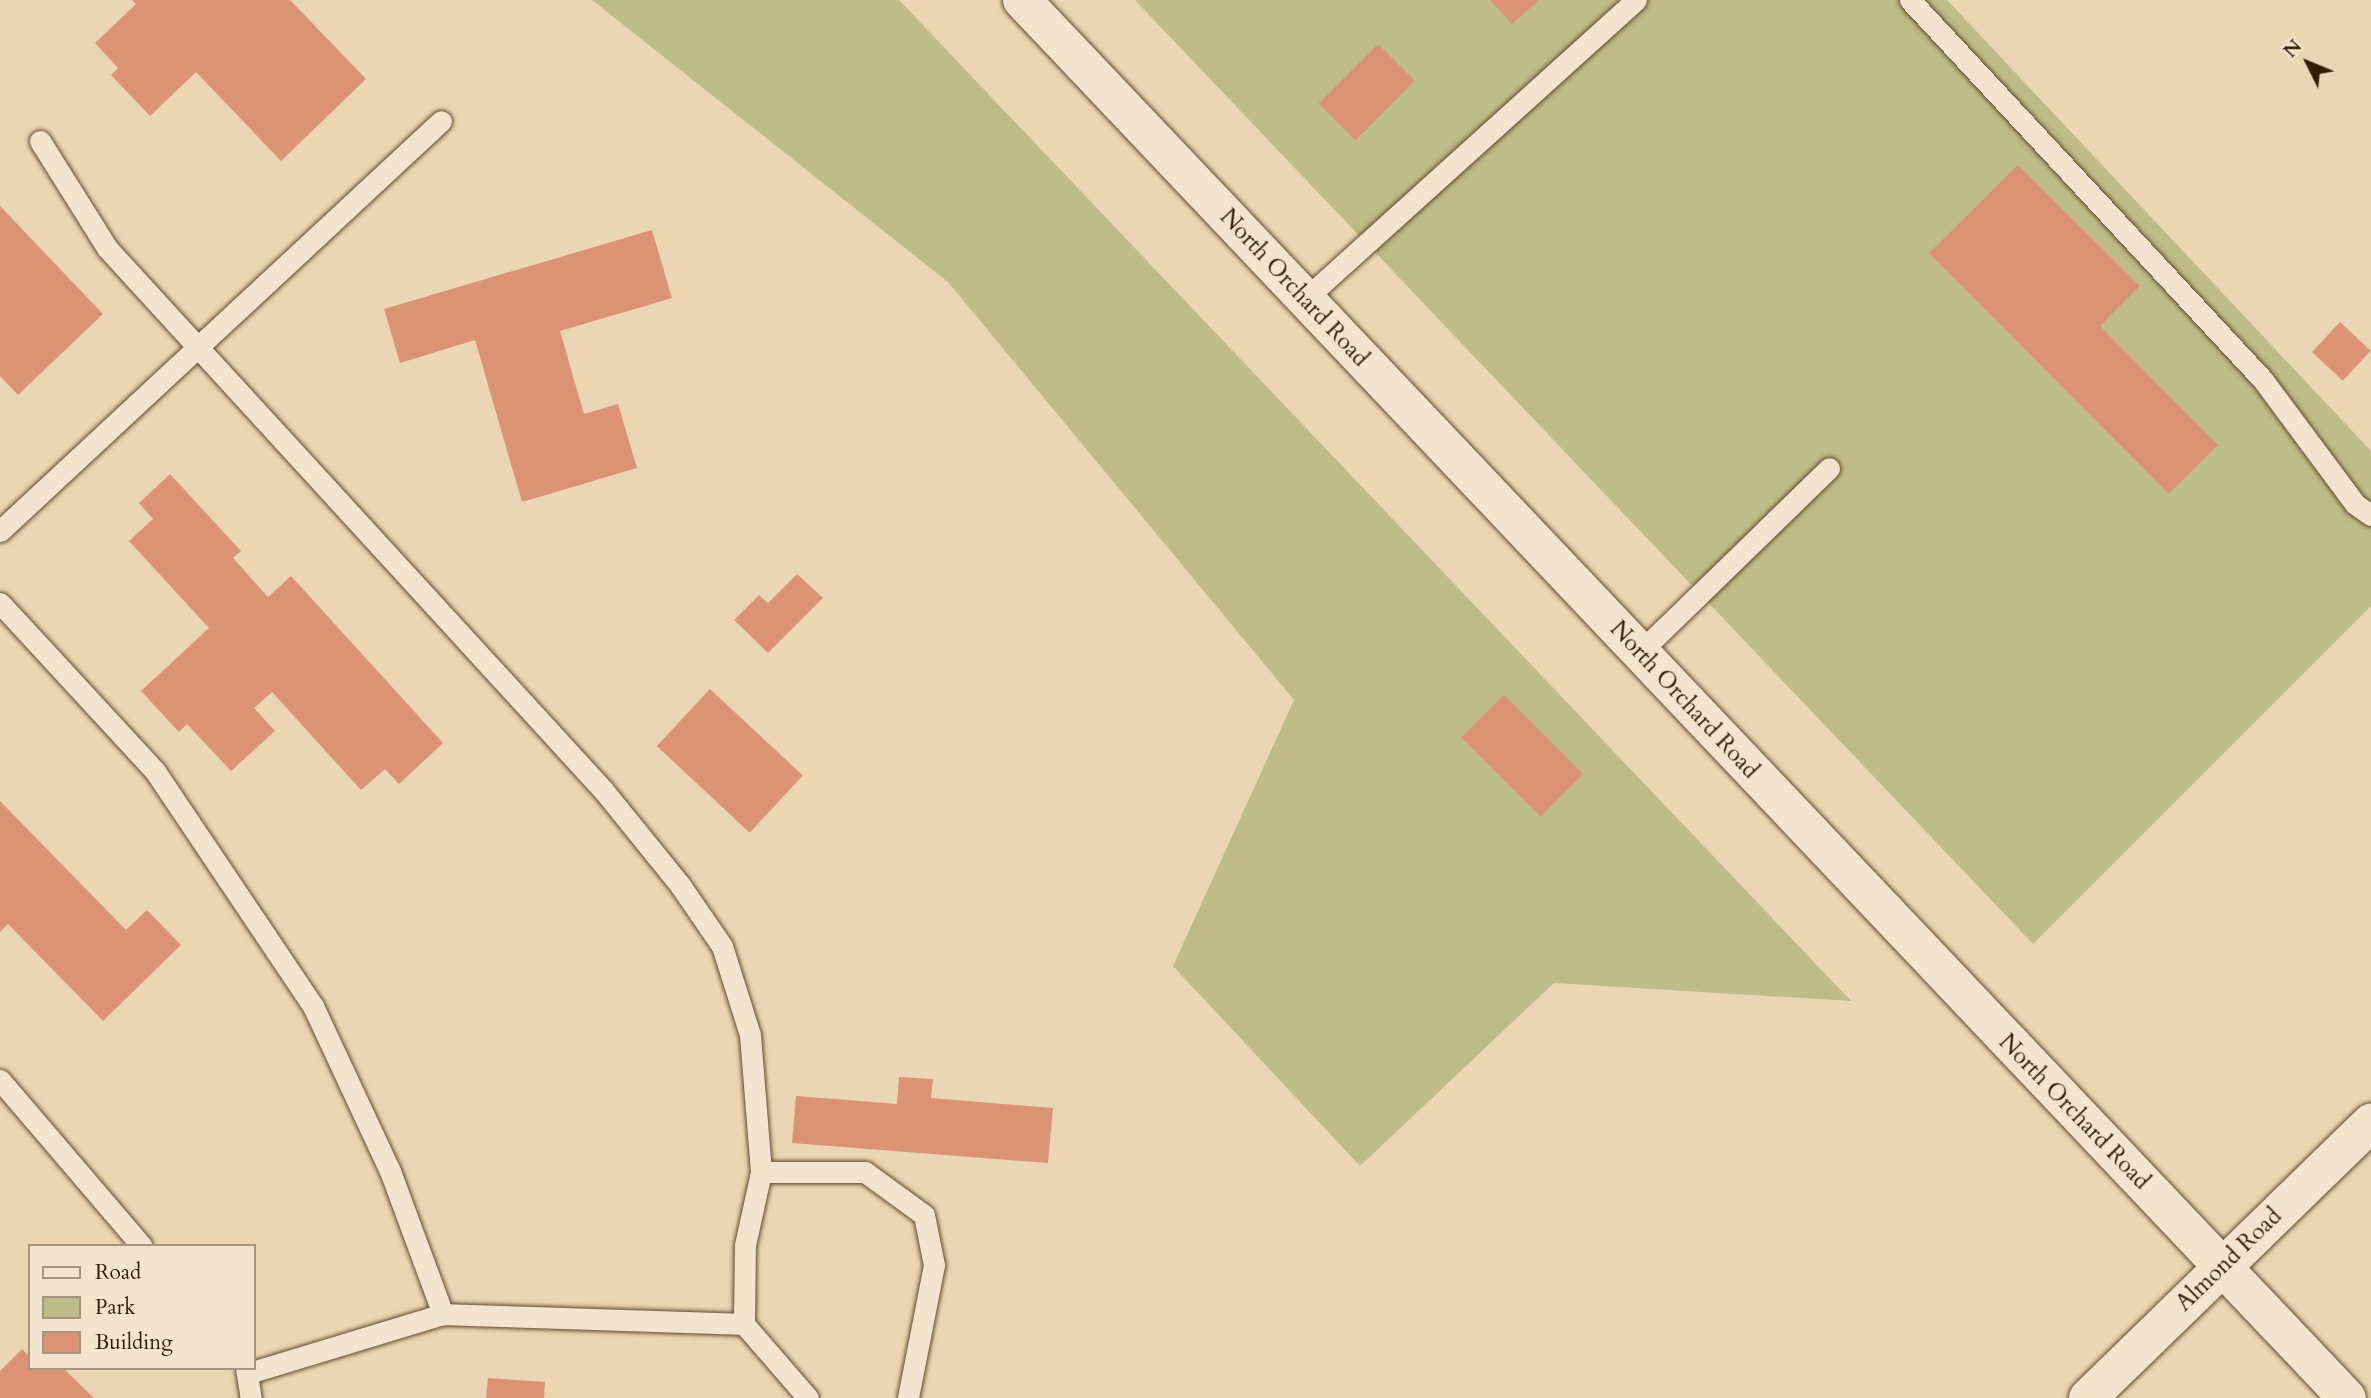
<!DOCTYPE html>
<style>
body{margin:0}
#map{position:relative;width:2371px;height:1398px;overflow:hidden;background:#ebd6b3;font-family:Cardo,serif}
div>[style]{position:absolute}
[style*='--x']{left:calc(var(--x)*1px);top:calc(var(--y)*1px);width:calc(var(--w)*1px);rotate:calc(var(--a)*1deg)}
.green>*{inset:0;background:#bebc88}
.building>*{inset:0;background:#dc9275;transform-origin:0 0}
.roads{filter:drop-shadow(0 0 2px #624a2e) drop-shadow(0 0 2px #624a2e)}
.service>*{height:21px;margin:-10.5px;padding:0 10.5px;transform-origin:10.5px;border-radius:10.5px;background:#f2e4ce}
.tertiary>*{height:38px;margin:-19px;padding:0 19px;transform-origin:19px;border-radius:19px;background:#f2e4ce}
.secondary>*{height:38px;margin:-19px;padding:0 19px;transform-origin:19px;border-radius:19px;background:#f2e4ce}
span{translate:-50% -50%;white-space:nowrap;text-align:center;line-height:1.15;-webkit-text-stroke:5px #f2e4ce;paint-order:stroke}
.street-label{font-size:23px;color:#351c01}
.legend{position:absolute;left:28px;top:1244px;width:228px;height:126px;box-sizing:border-box;background:#f2e4ce;border:2px solid #a6947c;margin:0;padding:9px 12px;list-style:none;font-size:21px;color:#351c01}
.legend li{display:flex;align-items:center;gap:14px;height:35px}
.legend b{width:35px;border:2px solid #a6947c}
.north{position:absolute;left:2273px;top:28px;width:70px;height:70px;-webkit-text-stroke:5px #f2e4ce;paint-order:stroke;rotate:313deg;font-size:19px;font-weight:700;line-height:28px;text-align:center;color:#351c01}
.north::after{content:'';display:block;margin:auto;width:24px;height:32px;background:#351c01;clip-path:polygon(50% 0,100% 100%,50% 72%,0 100%)}
</style>
<div id="map">
<div class="green">
<i style="clip-path:polygon(592px 0,899px 0,1851px 1001px,1554px 983px,1360px 1166px,1173px 966px,1294px 700px,948px 282px)"></i>
<i style="clip-path:polygon(1135px 0,1947px 0,2371px 451px,2371px 606px,2033px 944px)"></i>
</div>
<div class="building">
<i style="clip-path:polygon(132px 0,290px 0,366px 79px,281px 161px,196px 72px,150px 116px,111px 75px,118px 68px,95px 43px,136px 4px)"></i>
<i style="clip-path:polygon(1490px 0,1539px 0,1512px 24px)"></i>
<i style="left:1378px;top:44px;width:52px;height:84px;rotate:45deg"></i>
<i style="clip-path:polygon(2018px 165px,2140px 286px,2100px 326px,2218px 445px,2169px 494px,1929px 253px)"></i>
<i style="clip-path:polygon(0 206px,103px 314px,18px 395px,0 376px)"></i>
<i style="clip-path:polygon(652px 230px,672px 298px,560px 331px,584px 414px,618px 404px,637px 468px,522px 502px,475px 340px,400px 363px,384px 309px)"></i>
<i style="left:2340px;top:322px;width:42px;height:41px;rotate:43deg"></i>
<i style="clip-path:polygon(170px 474px,241px 551px,233px 558px,268px 597px,291px 576px,443px 743px,399px 784px,385px 769px,361px 790px,272px 692px,254px 708px,275px 731px,231px 771px,187px 724px,179px 732px,141px 691px,209px 628px,129px 541px,153px 519px,139px 503px)"></i>
<i style="clip-path:polygon(797px 574px,823px 598px,768px 653px,734px 620px,759px 595px,768px 603px)"></i>
<i style="left:710px;top:689px;width:127px;height:78px;rotate:43deg"></i>
<i style="left:1504px;top:695px;width:112px;height:60px;rotate:45deg"></i>
<i style="clip-path:polygon(0 801px,126px 930px,147px 910px,181px 945px,103px 1021px,8px 924px,0 932px)"></i>
<i style="clip-path:polygon(899px 1077px,933px 1079px,931px 1098px,1053px 1108px,1048px 1163px,792px 1143px,796px 1096px,897px 1104px)"></i>
<i style="clip-path:polygon(22px 1349px,30px 1357px,30px 1368px,63px 1368px,94px 1398px,0 1398px,0 1371px)"></i>
<i style="clip-path:polygon(488px 1378px,545px 1382px,544px 1398px,486px 1398px)"></i>
</div>
<div class="roads">
<div class="service">
<i style="--x:1910;--y:0;--w:519;--a:47.11"></i>
<i style="--x:2263;--y:380;--w:154;--a:53.4"></i>
<i style="--x:2355;--y:504;--w:19;--a:35"></i>
<i style="--x:40;--y:141;--w:126;--a:57.9"></i>
<i style="--x:107;--y:248;--w:736;--a:47.53"></i>
<i style="--x:604;--y:791;--w:121;--a:51"></i>
<i style="--x:680;--y:885;--w:74;--a:55.5"></i>
<i style="--x:722;--y:946;--w:93;--a:72.5"></i>
<i style="--x:750;--y:1035;--w:137;--a:85.4"></i>
<i style="--x:1305;--y:299;--w:446;--a:-42.1"></i>
<i style="--x:0;--y:531;--w:602;--a:-42.91"></i>
<i style="--x:0;--y:603;--w:229;--a:47.3"></i>
<i style="--x:155;--y:771;--w:283;--a:56.1"></i>
<i style="--x:313;--y:1006;--w:182;--a:65"></i>
<i style="--x:390;--y:1171;--w:153;--a:69.7"></i>
<i style="--x:443;--y:1314;--w:203;--a:163.1"></i>
<i style="--x:1639;--y:653;--w:265;--a:-44.2"></i>
<i style="--x:0;--y:1080;--w:218;--a:49.5"></i>
<i style="--x:443;--y:1314;--w:301;--a:1.9"></i>
<i style="--x:246;--y:1368;--w:30;--a:81"></i>
<i style="--x:808;--y:1398;--w:98;--a:-130.9"></i>
<i style="--x:744;--y:1324;--w:79;--a:-89.3"></i>
<i style="--x:745;--y:1245;--w:75;--a:-77.6"></i>
<i style="--x:761;--y:1172;--w:104;--a:0"></i>
<i style="--x:865;--y:1172;--w:73;--a:36.1"></i>
<i style="--x:924;--y:1215;--w:51;--a:78.7"></i>
<i style="--x:934;--y:1265;--w:136;--a:101.1"></i>
</div>
<div class="tertiary">
<i style="--x:1022;--y:0;--w:1926;--a:46.54"></i>
</div>
<div class="secondary">
<i style="--x:2088;--y:1398;--w:395;--a:-44.2"></i>
</div>
</div>
<div class="street-label">
<span style="left:1294px;top:288px;rotate:47deg">North Orchard Road</span>
<span style="left:1684px;top:700px;rotate:47deg">North Orchard Road</span>
<span style="left:2074px;top:1112px;rotate:46deg">North Orchard Road</span>
<span style="left:2229px;top:1260px;rotate:-44deg">Almond Road</span>
</div>
<ul class="legend">
<li><b style="height:9px;background:#f2e4ce"></b>Road</li>
<li><b style="height:19px;background:#bebc88"></b>Park</li>
<li><b style="height:19px;background:#dc9275"></b>Building</li>
</ul>
<div class="north">N</div>
</div>
